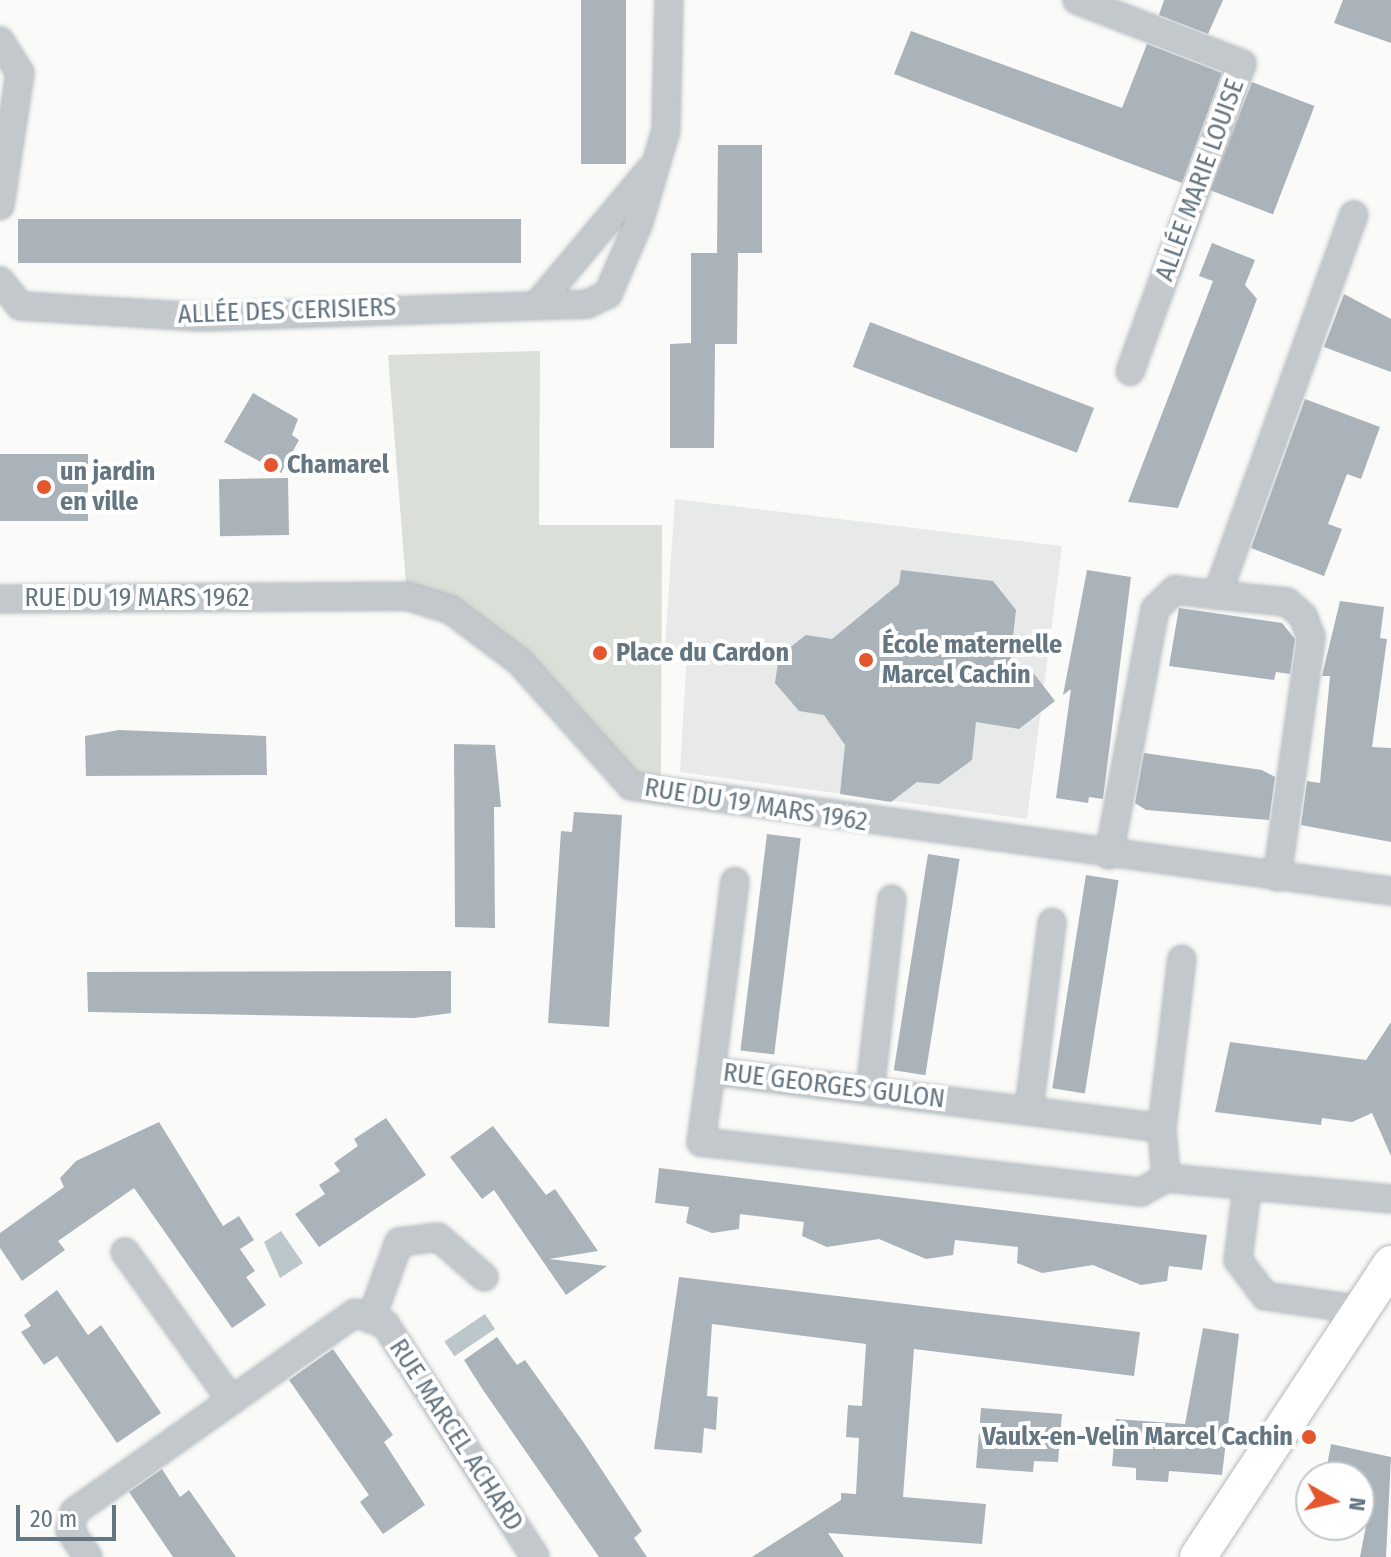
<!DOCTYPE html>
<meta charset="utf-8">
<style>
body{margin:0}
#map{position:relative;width:1391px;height:1557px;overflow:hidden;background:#fafaf8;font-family:"Fira Sans Condensed",sans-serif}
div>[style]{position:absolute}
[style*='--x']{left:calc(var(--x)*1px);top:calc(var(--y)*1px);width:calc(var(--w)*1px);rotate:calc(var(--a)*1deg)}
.built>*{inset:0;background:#e8e9e9}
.green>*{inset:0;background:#dadfd7}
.water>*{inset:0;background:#bbc7cb;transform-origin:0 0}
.building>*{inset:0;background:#aab3b9;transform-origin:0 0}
.roads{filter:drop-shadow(0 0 2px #b3babf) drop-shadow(0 0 2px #b3babf)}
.street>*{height:26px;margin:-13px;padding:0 13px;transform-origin:13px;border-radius:13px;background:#c3c8cc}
.secondary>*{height:36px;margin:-18px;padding:0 18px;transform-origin:18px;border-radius:18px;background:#fff}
.dots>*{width:22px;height:22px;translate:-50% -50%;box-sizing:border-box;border:4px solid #fff;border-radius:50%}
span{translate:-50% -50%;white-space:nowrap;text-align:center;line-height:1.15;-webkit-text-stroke:8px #fff;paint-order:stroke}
.street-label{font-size:26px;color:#657683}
.poi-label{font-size:26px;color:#657683;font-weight:700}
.left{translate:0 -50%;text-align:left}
.right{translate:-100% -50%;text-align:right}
.north{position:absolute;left:1295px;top:1461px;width:80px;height:80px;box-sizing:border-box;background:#fff;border:2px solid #c1c8cd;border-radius:50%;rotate:98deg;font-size:22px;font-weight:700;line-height:32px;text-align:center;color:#657683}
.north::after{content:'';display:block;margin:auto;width:28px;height:36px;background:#e4572e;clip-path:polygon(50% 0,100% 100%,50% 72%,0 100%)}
.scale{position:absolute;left:16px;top:1505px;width:100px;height:36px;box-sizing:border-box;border:4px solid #657683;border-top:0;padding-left:10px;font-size:24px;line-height:28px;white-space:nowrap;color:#657683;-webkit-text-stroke:6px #fff;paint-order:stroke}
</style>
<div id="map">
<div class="built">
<i style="clip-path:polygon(675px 499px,1062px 546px,1027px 819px,680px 772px,687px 651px,665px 647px)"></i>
</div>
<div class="green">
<i style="clip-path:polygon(540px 351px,539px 525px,662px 525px,661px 778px,631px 786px,519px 661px,407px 596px,388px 355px)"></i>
</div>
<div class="water">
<i style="clip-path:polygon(281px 1231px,303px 1263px,280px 1278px,264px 1242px)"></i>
<i style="left:485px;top:1314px;width:18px;height:49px;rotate:56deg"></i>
</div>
<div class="building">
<i style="left:581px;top:0;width:45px;height:164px"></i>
<i style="clip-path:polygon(1164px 0,1223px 0,1208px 34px,1159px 15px)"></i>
<i style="clip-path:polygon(1343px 0,1391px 0,1391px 43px,1334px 23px)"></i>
<i style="clip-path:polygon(911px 31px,1122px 108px,1147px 44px,1222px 73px,1182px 183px,894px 74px)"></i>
<i style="left:1252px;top:82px;width:67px;height:116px;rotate:21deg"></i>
<i style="clip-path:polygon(718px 145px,762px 145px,762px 253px,738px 253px,737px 344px,715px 344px,714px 448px,670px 448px,670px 344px,691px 343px,691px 253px,717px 253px)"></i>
<i style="left:18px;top:219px;width:503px;height:44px"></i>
<i style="clip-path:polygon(1212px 243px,1255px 260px,1245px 285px,1257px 299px,1178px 508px,1128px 502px,1213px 281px,1199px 276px)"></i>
<i style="clip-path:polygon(1344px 294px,1391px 319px,1391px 372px,1324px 347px)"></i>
<i style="left:870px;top:322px;width:240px;height:48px;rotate:21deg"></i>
<i style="clip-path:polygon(253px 393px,298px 419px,292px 435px,299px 440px,281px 473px,224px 442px)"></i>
<i style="clip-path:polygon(1305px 399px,1380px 427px,1361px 479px,1347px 474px,1328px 524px,1342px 529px,1324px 576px,1251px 548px)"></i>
<i style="left:0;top:454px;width:88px;height:67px"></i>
<i style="left:288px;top:478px;width:57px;height:69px;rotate:89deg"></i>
<i style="clip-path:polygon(901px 570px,993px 581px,1016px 610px,1010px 664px,1028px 666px,1055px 701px,1019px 729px,976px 722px,972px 760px,939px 784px,917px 782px,891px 802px,840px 794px,845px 745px,824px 715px,799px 711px,775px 683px,779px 656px,806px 635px,832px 639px,899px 584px)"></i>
<i style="clip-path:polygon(1087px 570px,1131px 577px,1103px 799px,1089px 797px,1088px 803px,1056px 798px,1071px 689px,1063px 695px)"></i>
<i style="clip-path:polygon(1340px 601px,1384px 607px,1380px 638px,1387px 639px,1372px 747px,1391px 748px,1391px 842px,1301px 825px,1307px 781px,1320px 783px,1330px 676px,1322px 676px)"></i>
<i style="clip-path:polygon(1179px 608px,1282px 623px,1295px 639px,1290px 674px,1276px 672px,1274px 680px,1169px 666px)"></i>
<i style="clip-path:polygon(119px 730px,266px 736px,267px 775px,86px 776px,85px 736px)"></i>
<i style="clip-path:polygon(454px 744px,495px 745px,501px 807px,494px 807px,495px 928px,455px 927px)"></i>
<i style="clip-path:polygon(1144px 753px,1262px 770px,1275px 777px,1269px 820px,1146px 810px,1135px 803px)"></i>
<i style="clip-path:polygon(574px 812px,622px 815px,609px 1027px,548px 1023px,561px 831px,572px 832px)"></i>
<i style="left:767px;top:834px;width:34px;height:218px;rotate:7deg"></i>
<i style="left:928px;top:854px;width:32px;height:219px;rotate:9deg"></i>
<i style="left:1086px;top:875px;width:33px;height:216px;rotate:9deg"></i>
<i style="clip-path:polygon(451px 971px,451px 1013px,414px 1018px,88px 1012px,87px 972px)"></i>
<i style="clip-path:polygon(1391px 1022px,1391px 1156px,1372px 1113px,1352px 1122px,1322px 1118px,1321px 1125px,1215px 1112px,1230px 1042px,1366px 1060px)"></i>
<i style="clip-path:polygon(386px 1118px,426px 1175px,319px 1247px,295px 1214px,325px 1194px,319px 1185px,340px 1171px,334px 1163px,358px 1146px,354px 1139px)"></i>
<i style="clip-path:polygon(159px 1122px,223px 1226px,239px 1216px,254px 1240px,240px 1249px,255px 1271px,246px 1277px,266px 1305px,232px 1328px,134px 1188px,58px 1241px,65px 1250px,22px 1281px,0 1248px,0 1233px,64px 1187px,60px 1178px,76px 1161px)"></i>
<i style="clip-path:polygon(493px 1126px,546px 1195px,555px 1189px,598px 1251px,549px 1259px,607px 1266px,566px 1295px,494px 1190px,482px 1199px,450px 1157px)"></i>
<i style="clip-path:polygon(659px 1168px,1207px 1235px,1202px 1270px,1169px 1266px,1167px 1281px,1141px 1285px,1093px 1265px,1042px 1273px,1017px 1263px,1018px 1247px,955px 1240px,953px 1255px,926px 1259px,879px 1239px,827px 1247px,802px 1236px,804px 1222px,740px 1214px,739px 1229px,712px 1233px,686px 1223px,689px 1207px,655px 1203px)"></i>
<i style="clip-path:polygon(679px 1277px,1140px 1332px,1134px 1376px,914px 1349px,903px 1497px,986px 1504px,982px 1544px,828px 1533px,844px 1557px,752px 1557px,841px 1500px,841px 1493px,856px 1494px,859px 1438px,846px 1437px,848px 1405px,862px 1406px,866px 1344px,712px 1324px,707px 1396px,718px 1397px,716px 1430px,704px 1428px,702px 1453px,654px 1449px)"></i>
<i style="clip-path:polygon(57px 1290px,88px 1335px,101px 1325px,161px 1413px,117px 1443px,57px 1356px,44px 1365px,21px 1332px,31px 1326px,24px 1315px)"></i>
<i style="clip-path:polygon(1203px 1328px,1239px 1334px,1222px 1475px,1169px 1471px,1168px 1482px,1136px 1480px,1136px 1468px,1112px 1466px,1116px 1419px,1185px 1424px)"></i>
<i style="clip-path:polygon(497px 1337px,517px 1365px,525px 1360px,584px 1443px,642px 1531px,634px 1538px,647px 1557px,599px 1557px,483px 1390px,464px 1360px)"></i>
<i style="clip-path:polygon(333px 1349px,393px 1435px,384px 1442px,425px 1505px,383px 1534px,360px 1502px,369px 1495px,289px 1380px)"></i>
<i style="clip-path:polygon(981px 1408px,1062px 1414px,1058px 1462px,1034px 1461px,1033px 1472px,976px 1468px)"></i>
<i style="clip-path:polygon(1331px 1444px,1391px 1457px,1386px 1557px,1360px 1557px,1373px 1489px,1359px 1486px,1359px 1477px,1325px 1477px)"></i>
<i style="clip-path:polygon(162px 1469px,180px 1497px,189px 1490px,236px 1557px,173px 1557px,129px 1492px)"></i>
</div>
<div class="roads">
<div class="street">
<i style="--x:1077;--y:0;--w:177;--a:21.2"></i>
<i style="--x:1242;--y:64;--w:327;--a:110"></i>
<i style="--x:0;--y:41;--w:38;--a:58"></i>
<i style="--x:20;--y:73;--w:134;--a:98.6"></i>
<i style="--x:0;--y:281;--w:32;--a:51"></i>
<i style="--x:20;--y:306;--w:181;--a:3.5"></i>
<i style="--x:201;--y:317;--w:386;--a:-1.9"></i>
<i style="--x:587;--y:304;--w:23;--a:-25"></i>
<i style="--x:608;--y:294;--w:78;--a:-66.7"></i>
<i style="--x:639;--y:222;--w:96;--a:-73.6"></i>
<i style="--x:666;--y:130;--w:130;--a:-88.7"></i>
<i style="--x:537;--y:305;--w:176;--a:-50.1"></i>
<i style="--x:0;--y:599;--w:407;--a:-0.4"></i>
<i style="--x:407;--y:596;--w:46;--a:17.7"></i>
<i style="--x:451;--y:610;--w:85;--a:36.9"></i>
<i style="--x:519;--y:661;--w:168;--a:48.1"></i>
<i style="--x:631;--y:786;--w:767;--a:7.87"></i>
<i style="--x:1109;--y:855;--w:250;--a:-79.4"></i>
<i style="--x:1155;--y:609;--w:28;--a:-44"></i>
<i style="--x:1175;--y:590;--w:42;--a:6.8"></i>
<i style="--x:1277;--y:877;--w:242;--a:-81.9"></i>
<i style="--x:1311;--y:637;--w:22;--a:-111"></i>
<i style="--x:1303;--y:616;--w:21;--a:-139"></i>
<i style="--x:1287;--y:602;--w:70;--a:-174.3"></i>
<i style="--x:1217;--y:595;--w:404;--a:-70.2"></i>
<i style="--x:711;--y:1071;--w:191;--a:-82.8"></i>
<i style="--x:870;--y:1091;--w:193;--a:-83.5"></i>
<i style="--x:1029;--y:1110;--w:189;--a:-83"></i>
<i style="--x:1162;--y:1128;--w:170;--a:-83.3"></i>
<i style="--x:1166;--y:1178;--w:50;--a:-94.6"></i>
<i style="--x:1162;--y:1128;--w:455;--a:-172.8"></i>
<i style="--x:711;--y:1071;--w:72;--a:98"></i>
<i style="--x:701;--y:1142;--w:443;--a:6.5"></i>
<i style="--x:1141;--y:1192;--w:29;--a:-29"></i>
<i style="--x:1166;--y:1178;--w:226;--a:5.3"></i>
<i style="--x:1247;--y:1189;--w:72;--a:97.2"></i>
<i style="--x:1238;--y:1260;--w:45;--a:53.1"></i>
<i style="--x:1265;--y:1296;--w:98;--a:8.2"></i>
<i style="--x:125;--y:1252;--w:182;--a:54.4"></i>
<i style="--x:371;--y:1319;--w:82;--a:-70"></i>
<i style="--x:399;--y:1242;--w:39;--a:-7"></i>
<i style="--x:438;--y:1237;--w:61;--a:41"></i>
<i style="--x:88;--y:1557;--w:32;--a:-124"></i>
<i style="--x:70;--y:1530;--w:18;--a:-77"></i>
<i style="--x:74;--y:1512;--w:344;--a:-35.3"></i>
<i style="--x:355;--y:1313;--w:32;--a:20"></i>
<i style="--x:385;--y:1324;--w:277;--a:57.2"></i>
</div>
<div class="secondary">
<i style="--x:1198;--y:1557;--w:351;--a:-56.6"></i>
</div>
</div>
<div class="dots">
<i style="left:271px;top:465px;background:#e4572e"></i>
<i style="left:44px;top:487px;background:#e4572e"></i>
<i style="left:600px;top:653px;background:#e4572e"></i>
<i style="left:866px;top:660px;background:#e4572e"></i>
<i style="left:1309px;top:1437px;background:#e4572e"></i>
</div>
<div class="street-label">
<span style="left:1200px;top:180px;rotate:-70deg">ALLÉE MARIE LOUISE</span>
<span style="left:287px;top:311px;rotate:-2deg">ALLÉE DES CERISIERS</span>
<span style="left:137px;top:598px">RUE DU 19 MARS 1962</span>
<span style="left:756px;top:805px;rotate:9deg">RUE DU 19 MARS 1962</span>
<span style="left:834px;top:1086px;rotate:7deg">RUE GEORGES GULON</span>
<span style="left:456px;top:1435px;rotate:57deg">RUE MARCEL ACHARD</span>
</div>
<div class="poi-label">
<span class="left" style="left:287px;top:465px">Chamarel</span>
<span class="left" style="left:60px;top:487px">un jardin<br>en ville</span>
<span class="left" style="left:882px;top:660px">École maternelle<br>Marcel Cachin</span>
<span class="left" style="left:616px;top:653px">Place du Cardon</span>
<span class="right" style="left:1293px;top:1437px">Vaulx-en-Velin Marcel Cachin</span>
</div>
<div class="north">N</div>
<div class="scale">20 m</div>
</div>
